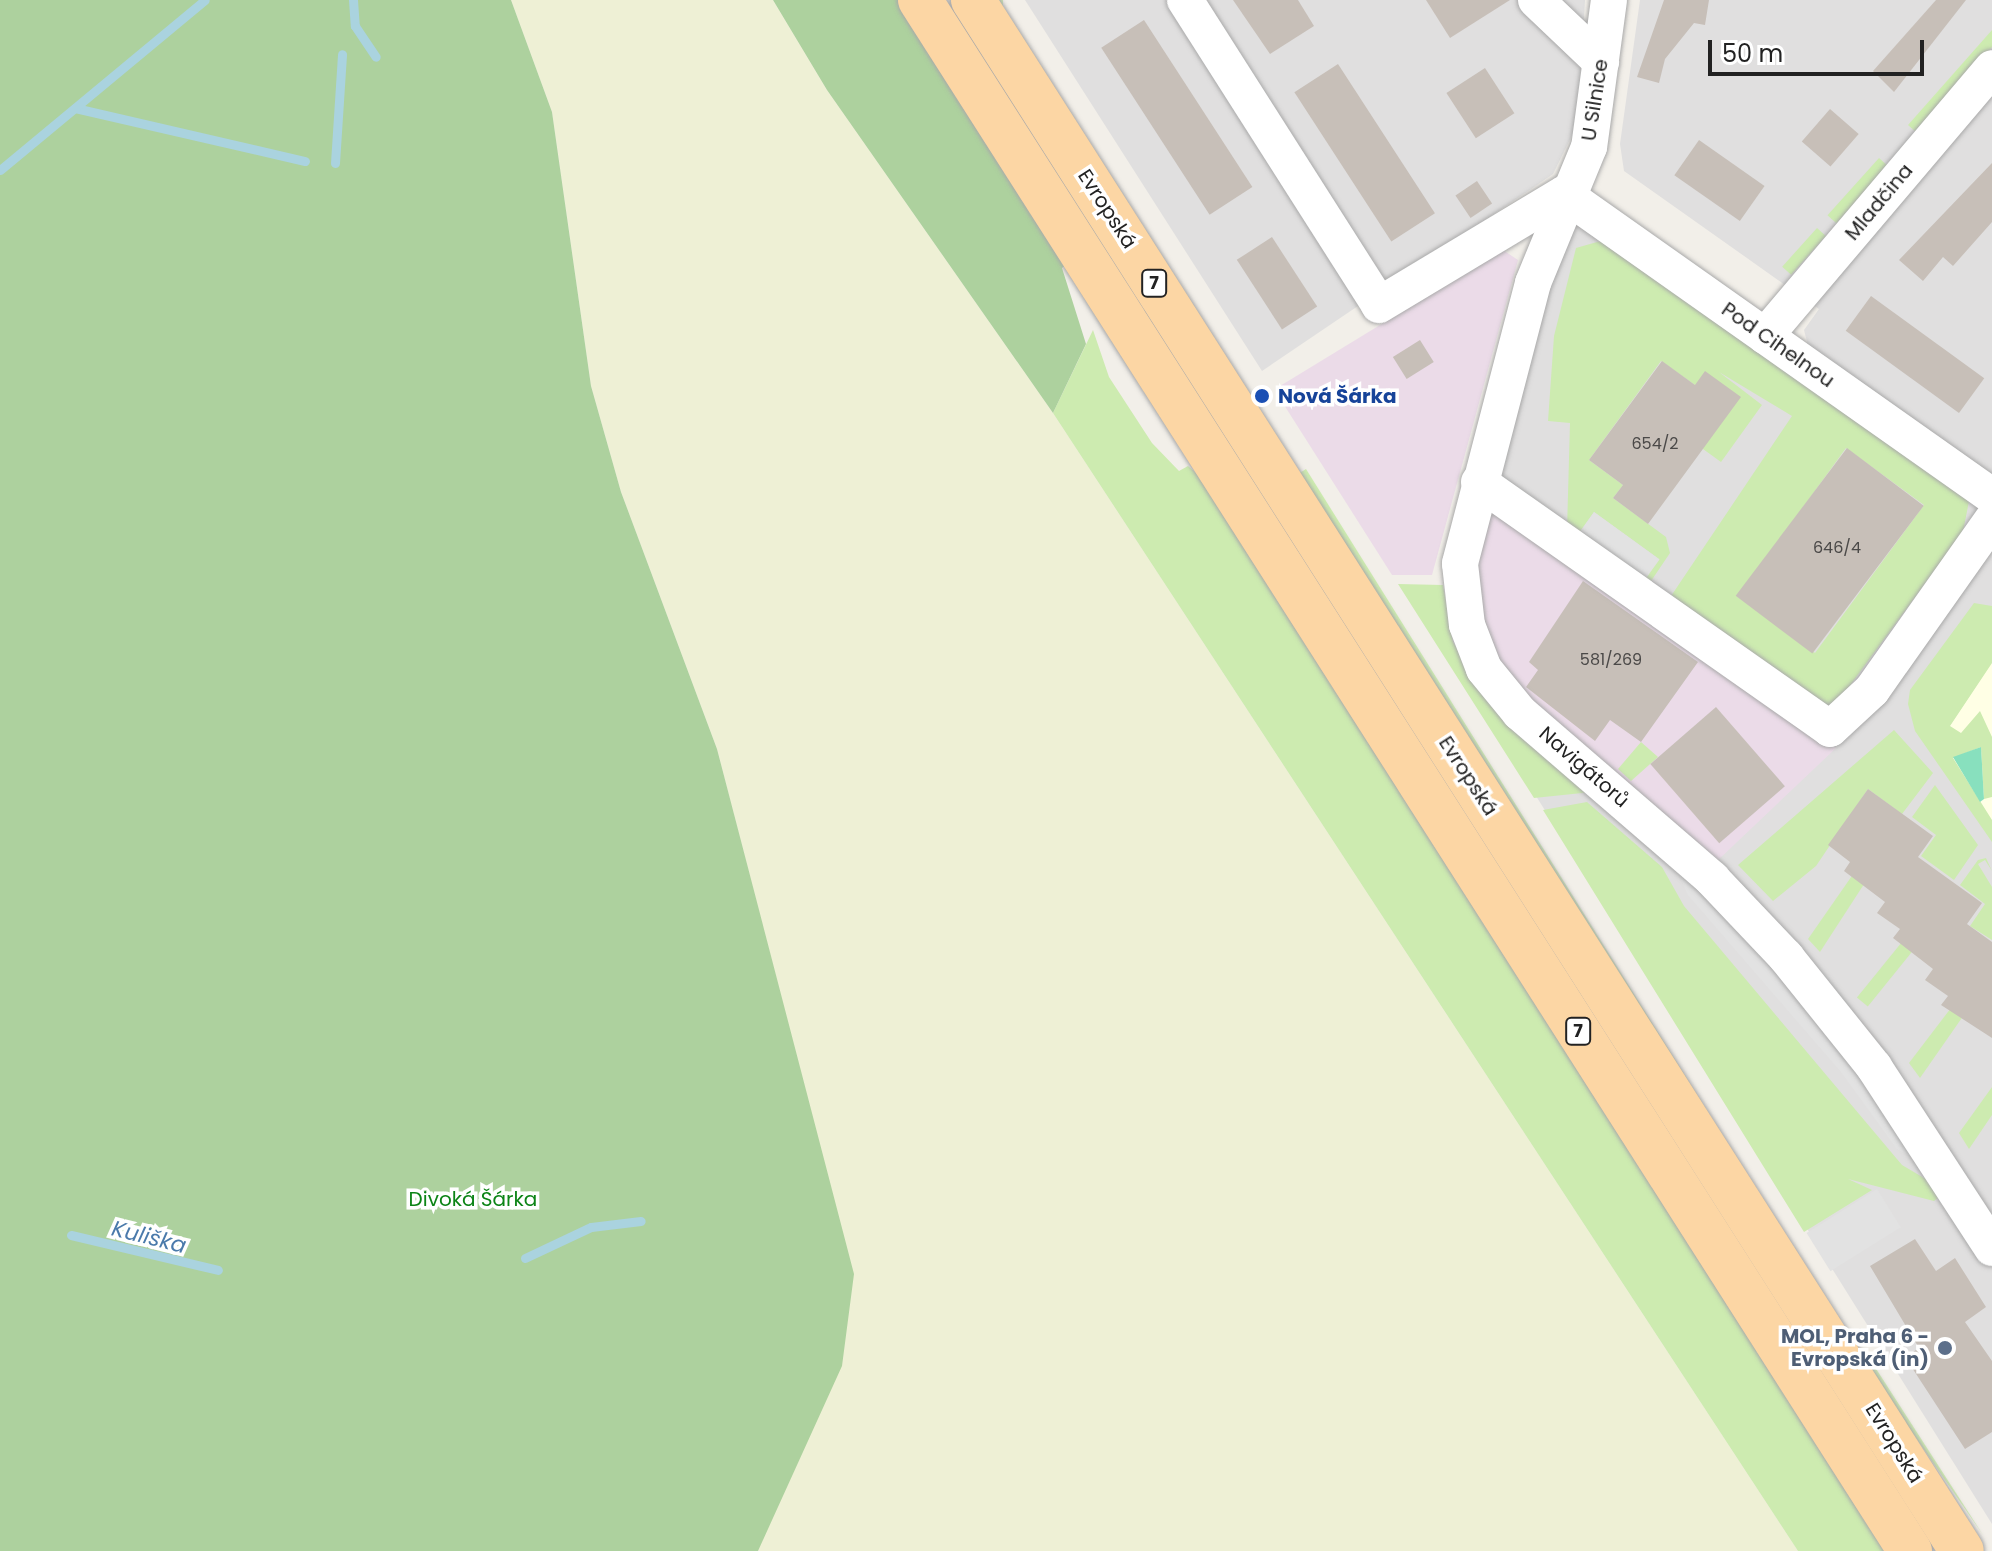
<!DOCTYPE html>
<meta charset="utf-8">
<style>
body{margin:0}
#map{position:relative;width:1992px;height:1551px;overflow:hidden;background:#f2efe9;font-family:Poppins,sans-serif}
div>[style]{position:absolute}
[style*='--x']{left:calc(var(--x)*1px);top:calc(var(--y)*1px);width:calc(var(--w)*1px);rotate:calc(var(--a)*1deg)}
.residential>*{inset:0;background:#e0dfdf}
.industrial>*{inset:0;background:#ebdbe8}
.education>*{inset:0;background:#ffffe5}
.farmland>*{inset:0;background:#eef0d5}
.grass>*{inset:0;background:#cdebb0;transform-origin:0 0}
.forest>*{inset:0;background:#add19e}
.pitch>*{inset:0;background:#88e0be}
.parking>*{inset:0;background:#e2e2e2;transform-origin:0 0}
.stream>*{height:9px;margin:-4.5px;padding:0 4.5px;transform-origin:4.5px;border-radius:4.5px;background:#aad3df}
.building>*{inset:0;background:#c7bfb8;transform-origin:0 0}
.roads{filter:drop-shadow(0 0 2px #a9a9a9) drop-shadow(0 0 2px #a9a9a9)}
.minor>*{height:36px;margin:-18px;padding:0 18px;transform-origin:18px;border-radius:18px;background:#fff}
.major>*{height:44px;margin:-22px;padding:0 22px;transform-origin:22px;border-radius:22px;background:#fcd6a4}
.dots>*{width:22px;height:22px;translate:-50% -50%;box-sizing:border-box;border:4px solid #fff;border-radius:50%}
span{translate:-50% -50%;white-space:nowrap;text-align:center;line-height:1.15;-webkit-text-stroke:7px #fff;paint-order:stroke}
.number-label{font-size:16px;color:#4b4948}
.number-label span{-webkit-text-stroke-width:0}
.shield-label span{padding:2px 6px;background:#fff;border:2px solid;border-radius:6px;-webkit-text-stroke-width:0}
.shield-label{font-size:18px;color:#222;font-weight:700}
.street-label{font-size:20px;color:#222}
.transit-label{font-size:20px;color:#164399;font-weight:700}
.left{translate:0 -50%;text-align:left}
.park-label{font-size:20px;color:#0c8416}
.service-label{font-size:20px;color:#4e5e75;font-weight:700}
.right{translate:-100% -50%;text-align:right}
.water-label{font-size:22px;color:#4a7aab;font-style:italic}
.scale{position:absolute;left:1708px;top:40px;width:216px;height:36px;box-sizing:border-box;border:4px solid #222;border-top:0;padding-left:10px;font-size:24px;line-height:28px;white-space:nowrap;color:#222;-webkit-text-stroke:6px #fff;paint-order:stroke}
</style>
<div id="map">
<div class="residential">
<i style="clip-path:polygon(1025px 0,1585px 0,1578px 123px,1553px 174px,1262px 371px)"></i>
<i style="clip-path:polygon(1640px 0,1992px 0,1992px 479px,1808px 346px,1804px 330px,1819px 309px,1624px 171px,1620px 144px)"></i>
<i style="clip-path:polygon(1575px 215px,1992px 514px,1992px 1524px,1531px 788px,1453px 642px,1449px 618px,1490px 470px)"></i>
</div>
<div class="industrial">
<i style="clip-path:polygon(1503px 250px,1518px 260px,1432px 575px,1392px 575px,1279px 397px,1280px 386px)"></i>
<i style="clip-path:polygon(1485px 501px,1722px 662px,1836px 748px,1716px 862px,1520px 693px,1498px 657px,1481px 613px,1475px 567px)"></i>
</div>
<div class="education">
<i style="clip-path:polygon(1992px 662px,1992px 823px,1941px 739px)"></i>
</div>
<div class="farmland">
<i style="clip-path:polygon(511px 0,773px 0,827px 90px,1053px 413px,1798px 1551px,758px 1551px,853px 1274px,717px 749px,621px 492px,591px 386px,552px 112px)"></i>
</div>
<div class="grass">
<i style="left:995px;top:0;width:8px;height:263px"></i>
<i style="clip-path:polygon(1992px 30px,1992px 47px,1917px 133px,1908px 125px)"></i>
<i style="left:1879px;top:158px;width:12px;height:77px;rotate:42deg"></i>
<i style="left:1817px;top:228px;width:12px;height:52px;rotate:42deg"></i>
<i style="clip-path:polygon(evenodd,1604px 240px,1969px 501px,1963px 532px,1832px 710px,1667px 602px,1792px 416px,1719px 372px,1762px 405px,1721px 462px,1703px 449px,1695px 385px,1661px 361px,1589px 460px,1623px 485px,1613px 498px,1666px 537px,1670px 553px,1647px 587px,1567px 530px,1570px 423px,1548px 421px,1554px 336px,1576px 248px,1604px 240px,1846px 448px,1924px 505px,1815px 653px,1738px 597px,1846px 448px,1604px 240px,1594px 512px,1659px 559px,1646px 578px,1581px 531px,1594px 512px)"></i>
<i style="clip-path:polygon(1093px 330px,1109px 377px,1152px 443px,1179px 471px,1188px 466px,1211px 486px,1890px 1551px,1798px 1551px,1053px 413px)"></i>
<i style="left:1306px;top:469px;width:1028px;height:26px;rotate:58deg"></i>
<i style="clip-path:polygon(1398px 584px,1443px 585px,1453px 642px,1491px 706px,1592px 792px,1534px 798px)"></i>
<i style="clip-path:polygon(1974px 603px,1992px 606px,1992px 663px,1950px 726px,1961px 733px,1980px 711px,1992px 737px,1992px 797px,1984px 799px,1981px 747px,1953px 758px,1992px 820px,1992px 842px,1915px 731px,1908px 704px,1910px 690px)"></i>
<i style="clip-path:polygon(1894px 730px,1933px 773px,1902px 814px,1868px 789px,1816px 866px,1773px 901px,1738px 865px)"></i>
<i style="clip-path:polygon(1641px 742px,1658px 757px,1631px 781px,1618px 769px)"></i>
<i style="clip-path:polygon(1935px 785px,1978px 845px,1954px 880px,1921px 856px,1936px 835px,1912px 817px)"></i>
<i style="clip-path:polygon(1587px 802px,1662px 867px,1684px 906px,1902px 1165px,1946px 1191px,1934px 1201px,1848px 1179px,1872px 1190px,1804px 1232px,1543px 810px)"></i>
<i style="clip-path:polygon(1986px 858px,1992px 871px,1985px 860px,1978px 864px,1992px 887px,1992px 940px,1970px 926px,1985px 904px,1960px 885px,1978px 860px)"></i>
<i style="clip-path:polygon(1856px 870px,1868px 878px,1820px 952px,1808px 939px)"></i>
<i style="left:1906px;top:937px;width:14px;height:78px;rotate:39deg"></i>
<i style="clip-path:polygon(1954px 1004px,1966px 1012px,1920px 1078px,1909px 1063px)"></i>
<i style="clip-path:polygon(1992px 1087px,1992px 1115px,1969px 1149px,1959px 1133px)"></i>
<i style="clip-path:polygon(1873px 1364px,1983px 1535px,1867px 1367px)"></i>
</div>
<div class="forest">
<i style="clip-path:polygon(0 0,511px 0,552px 112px,591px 386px,621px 492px,717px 749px,854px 1274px,842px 1366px,758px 1551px,0 1551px)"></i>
<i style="clip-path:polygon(773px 0,900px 0,1067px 264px,1062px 268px,1086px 344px,1053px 413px,827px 90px)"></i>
</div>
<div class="pitch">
<i style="clip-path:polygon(1981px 747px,1984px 799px,1980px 802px,1953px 757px)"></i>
</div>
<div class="parking">
<i style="left:1594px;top:512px;width:81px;height:24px;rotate:36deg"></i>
<i style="clip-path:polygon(1669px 853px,1783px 971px,1929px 1166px,1897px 1149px,1841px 1072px,1688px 895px)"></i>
<i style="left:1877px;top:1189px;width:45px;height:83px;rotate:58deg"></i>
</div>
<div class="stream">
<i style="--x:353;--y:0;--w:26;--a:86"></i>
<i style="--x:355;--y:26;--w:37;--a:56"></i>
<i style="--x:75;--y:108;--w:236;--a:13"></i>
<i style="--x:335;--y:163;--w:109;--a:-86.3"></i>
<i style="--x:0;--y:170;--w:266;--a:-39.7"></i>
<i style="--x:71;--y:1235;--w:151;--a:13.4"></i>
<i style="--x:525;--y:1258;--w:73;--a:-25.2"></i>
<i style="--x:591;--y:1227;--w:50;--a:-6.8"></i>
</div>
<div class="building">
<i style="clip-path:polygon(1233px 0,1298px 0,1314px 26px,1270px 54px)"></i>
<i style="clip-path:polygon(1426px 0,1510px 0,1450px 38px)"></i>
<i style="clip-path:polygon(1664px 0,1709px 0,1705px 25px,1694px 23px,1665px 59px,1659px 83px,1637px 77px)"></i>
<i style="clip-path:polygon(1936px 0,1966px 0,1894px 92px,1873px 71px)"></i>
<i style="left:1144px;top:20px;width:199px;height:51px;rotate:57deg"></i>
<i style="left:1338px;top:64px;width:178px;height:52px;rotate:57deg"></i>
<i style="left:1485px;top:68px;width:54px;height:46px;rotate:57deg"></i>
<i style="left:1830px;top:109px;width:38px;height:43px;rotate:41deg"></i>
<i style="left:1699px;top:140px;width:80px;height:43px;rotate:35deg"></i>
<i style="clip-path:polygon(1992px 163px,1992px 222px,1953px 266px,1943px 257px,1923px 281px,1899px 260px)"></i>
<i style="left:1477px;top:181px;width:27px;height:26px;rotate:56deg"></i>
<i style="left:1272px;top:237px;width:83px;height:42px;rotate:57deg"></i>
<i style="left:1871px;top:296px;width:140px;height:43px;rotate:36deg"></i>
<i style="left:1420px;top:340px;width:26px;height:32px;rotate:58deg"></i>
<i style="clip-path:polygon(1662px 361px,1695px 385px,1705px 371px,1741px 397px,1648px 524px,1613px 498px,1623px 485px,1589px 460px)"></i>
<i style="left:1847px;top:448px;width:96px;height:185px;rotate:37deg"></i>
<i style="clip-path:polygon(1583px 581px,1698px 662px,1641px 742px,1610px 720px,1595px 741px,1526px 687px,1538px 670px,1529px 662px)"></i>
<i style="left:1716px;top:707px;width:105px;height:87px;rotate:49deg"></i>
<i style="clip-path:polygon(1868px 789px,1933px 836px,1918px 857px,1982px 903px,1967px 924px,1992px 942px,1992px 1038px,1941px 1005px,1948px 996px,1925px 980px,1933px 969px,1893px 938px,1900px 929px,1877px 913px,1885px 902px,1844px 871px,1850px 862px,1828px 845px)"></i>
<i style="clip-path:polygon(1915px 1239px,1936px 1271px,1955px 1258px,1986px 1307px,1965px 1322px,1992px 1361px,1992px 1432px,1965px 1449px,1905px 1357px,1919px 1348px,1870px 1266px)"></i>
</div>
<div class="roads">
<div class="minor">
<i style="--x:1185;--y:0;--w:361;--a:57.5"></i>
<i style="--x:1379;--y:305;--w:216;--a:-31"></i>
<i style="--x:1536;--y:0;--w:90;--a:43.6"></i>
<i style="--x:1609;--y:0;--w:148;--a:97.7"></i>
<i style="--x:1589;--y:147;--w:147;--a:112.4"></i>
<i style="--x:1533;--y:283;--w:290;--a:104.6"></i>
<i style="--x:1460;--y:564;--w:61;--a:83.5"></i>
<i style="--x:1467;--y:625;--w:47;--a:68.9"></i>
<i style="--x:1484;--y:669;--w:57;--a:50.7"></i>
<i style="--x:1520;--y:713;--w:254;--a:40.8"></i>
<i style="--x:1712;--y:879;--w:108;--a:46.5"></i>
<i style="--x:1786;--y:957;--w:141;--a:51.3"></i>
<i style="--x:1874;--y:1067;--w:216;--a:56.9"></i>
<i style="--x:1564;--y:194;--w:524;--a:35.21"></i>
<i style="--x:1765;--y:336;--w:351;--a:-49.7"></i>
<i style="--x:1479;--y:482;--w:429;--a:35.1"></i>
<i style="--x:1830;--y:729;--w:57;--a:-42.9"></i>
<i style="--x:1872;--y:690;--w:208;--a:-54.8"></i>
</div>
<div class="major">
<i style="--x:920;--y:0;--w:1840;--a:57.45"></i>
<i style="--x:973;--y:0;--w:1839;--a:57.48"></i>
</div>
</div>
<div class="dots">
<i style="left:1262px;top:396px;background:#1a4fb4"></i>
<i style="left:1945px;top:1348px;background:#5c6f8a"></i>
</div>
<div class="number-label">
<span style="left:1655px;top:444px">654/2</span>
<span style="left:1837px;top:548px">646/4</span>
<span style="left:1611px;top:660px">581/269</span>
</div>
<div class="shield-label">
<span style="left:1154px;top:283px">7</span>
<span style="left:1578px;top:1031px">7</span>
</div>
<div class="street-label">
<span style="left:1595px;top:100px;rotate:-81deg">U Silnice</span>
<span style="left:1879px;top:202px;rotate:-50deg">Mladčina</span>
<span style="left:1107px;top:209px;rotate:57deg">Evropská</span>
<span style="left:1778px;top:345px;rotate:35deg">Pod Cihelnou</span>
<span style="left:1584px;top:767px;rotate:41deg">Navigátorů</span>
<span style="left:1468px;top:776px;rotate:57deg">Evropská</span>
<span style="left:1894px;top:1443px;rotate:58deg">Evropská</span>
</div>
<div class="transit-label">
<span class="left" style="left:1278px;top:396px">Nová Šárka</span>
</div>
<div class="park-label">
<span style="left:473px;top:1199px">Divoká Šárka</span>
</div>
<div class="service-label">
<span class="right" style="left:1929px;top:1348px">MOL, Praha 6 -<br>Evropská (in)</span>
</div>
<div class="water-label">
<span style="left:149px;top:1237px;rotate:14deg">Kuliška</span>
</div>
<div class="scale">50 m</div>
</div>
